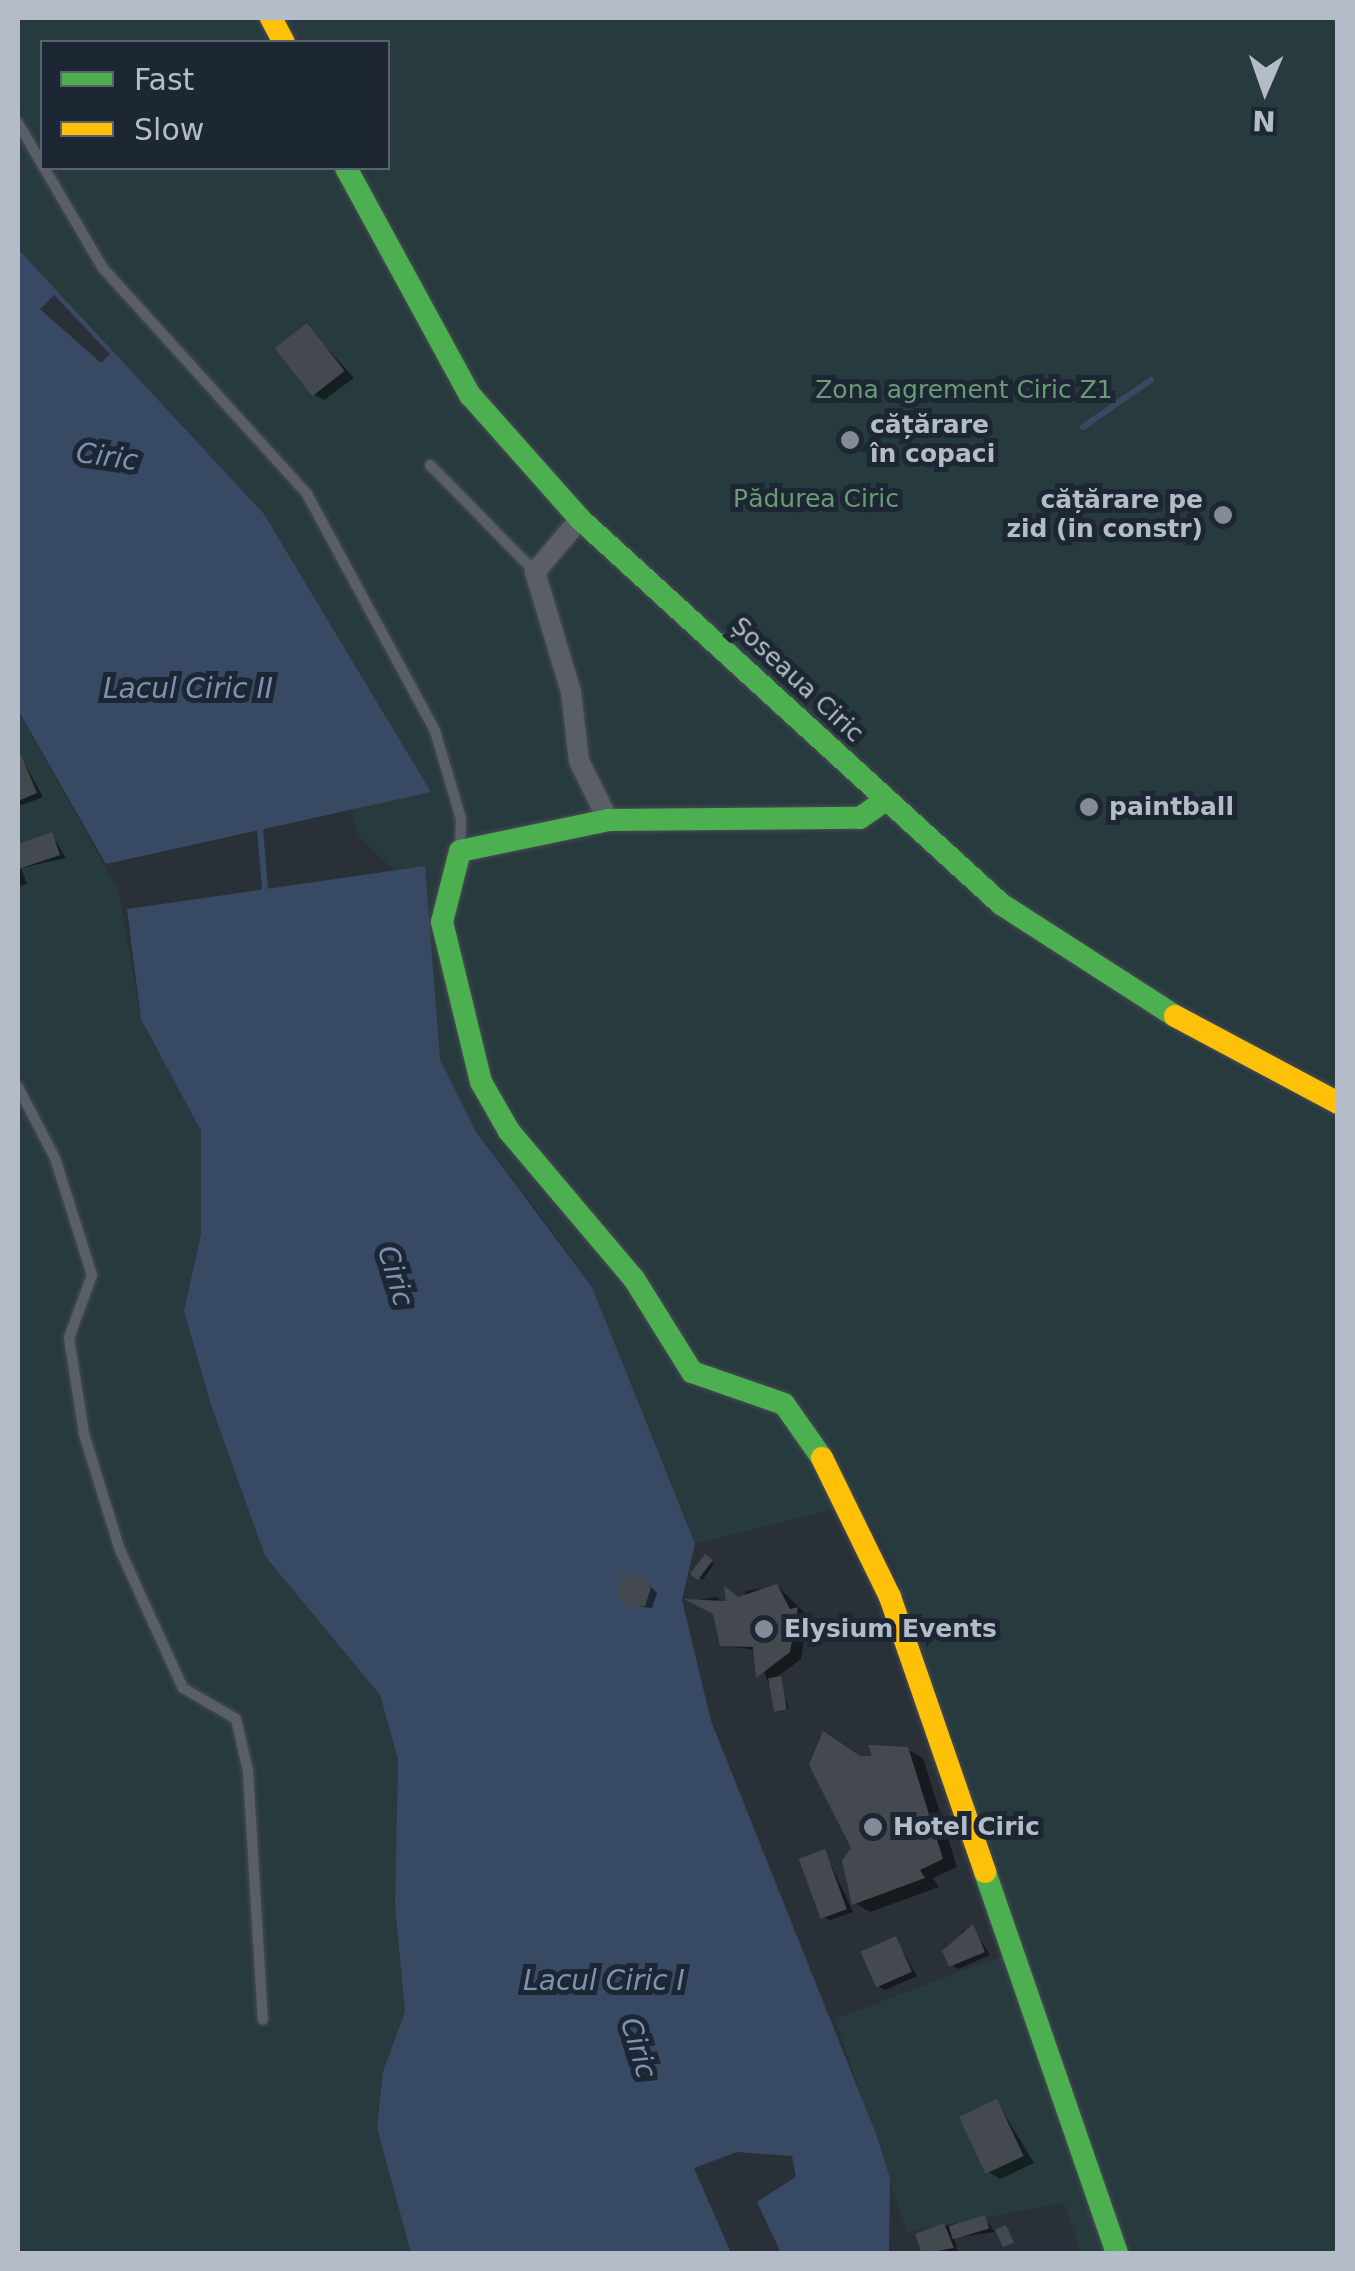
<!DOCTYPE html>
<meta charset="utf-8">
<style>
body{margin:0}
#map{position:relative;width:1355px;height:2271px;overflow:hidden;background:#2a3038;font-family:"DejaVu Sans",sans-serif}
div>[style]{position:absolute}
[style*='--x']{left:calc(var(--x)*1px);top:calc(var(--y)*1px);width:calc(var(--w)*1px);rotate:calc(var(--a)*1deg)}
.green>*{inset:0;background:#273a3e}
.water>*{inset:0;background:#384963}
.pier>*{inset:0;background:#2a3038}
.shadow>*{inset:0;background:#0007;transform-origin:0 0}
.stream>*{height:6px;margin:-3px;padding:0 3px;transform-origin:3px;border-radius:3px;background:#384963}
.building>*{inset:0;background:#444950;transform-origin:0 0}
.roads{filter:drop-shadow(0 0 2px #484c53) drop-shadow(0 0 2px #484c53)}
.lane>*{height:10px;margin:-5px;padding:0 5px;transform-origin:5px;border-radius:5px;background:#5a5e66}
.street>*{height:20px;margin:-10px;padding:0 10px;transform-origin:10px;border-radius:10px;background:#5a5e66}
.fast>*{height:22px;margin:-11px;padding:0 11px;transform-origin:11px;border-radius:11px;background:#4caf50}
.slow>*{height:22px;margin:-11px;padding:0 11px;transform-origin:11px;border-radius:11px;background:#ffc107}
.dots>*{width:28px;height:28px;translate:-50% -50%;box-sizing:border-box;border:5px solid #1d2633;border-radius:50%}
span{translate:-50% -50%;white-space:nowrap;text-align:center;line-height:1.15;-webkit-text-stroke:10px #1d2633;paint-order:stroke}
.park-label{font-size:25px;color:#6b9a76}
.poi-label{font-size:25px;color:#b4bcc9;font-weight:700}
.left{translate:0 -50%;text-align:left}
.right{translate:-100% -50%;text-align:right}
.street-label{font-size:25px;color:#b4bcc9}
.water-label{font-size:28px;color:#7c92b1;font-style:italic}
.frame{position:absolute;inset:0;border:20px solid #b4bcc9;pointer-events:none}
.legend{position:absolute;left:40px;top:40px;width:350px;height:130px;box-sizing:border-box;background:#1d2633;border:2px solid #59626f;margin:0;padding:12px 18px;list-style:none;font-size:30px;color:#b4bcc9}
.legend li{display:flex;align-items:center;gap:20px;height:50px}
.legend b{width:50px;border:2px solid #59626f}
.north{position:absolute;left:1215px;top:40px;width:100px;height:100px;-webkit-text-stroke:8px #1d2633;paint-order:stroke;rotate:182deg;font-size:28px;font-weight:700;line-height:40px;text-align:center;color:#b4bcc9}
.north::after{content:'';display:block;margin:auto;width:35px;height:45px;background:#b4bcc9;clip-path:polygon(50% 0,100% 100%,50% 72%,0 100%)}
</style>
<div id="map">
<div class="green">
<i style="clip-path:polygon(evenodd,18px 18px,1337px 18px,1337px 2253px,1081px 2253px,1064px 2203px,907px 2232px,835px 2019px,1004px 1955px,971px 1872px,895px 1568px,859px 1503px,695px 1544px,592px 1287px,531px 1202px,494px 1169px,437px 1069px,425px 901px,358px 835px,288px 553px,18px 249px,18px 18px,42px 42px,388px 42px,388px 168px,42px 168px,42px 42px)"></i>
<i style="clip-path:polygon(18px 710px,119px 892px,141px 1019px,201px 1131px,201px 1234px,184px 1311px,242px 1491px,266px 1556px,380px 1695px,398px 1759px,395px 1906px,405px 2012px,383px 2071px,377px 2128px,411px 2253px,18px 2253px)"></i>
</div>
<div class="water">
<i style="clip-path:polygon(18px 249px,264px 514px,431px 792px,106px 864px,18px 710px)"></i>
<i style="clip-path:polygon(425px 866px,440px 1059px,476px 1132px,592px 1287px,695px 1544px,682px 1600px,711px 1721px,876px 2134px,890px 2178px,889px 2253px,781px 2253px,757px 2202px,796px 2177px,792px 2156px,737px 2152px,694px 2168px,731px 2253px,411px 2253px,377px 2128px,383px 2071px,405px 2012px,395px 1906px,398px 1759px,380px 1695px,265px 1556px,211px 1405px,184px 1311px,201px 1234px,201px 1131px,141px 1019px,127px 909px)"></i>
</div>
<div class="pier">
<i style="clip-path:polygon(54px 295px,110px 354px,101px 363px,40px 309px)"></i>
</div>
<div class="shadow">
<i style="clip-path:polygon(307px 326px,354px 378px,324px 400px,313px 394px)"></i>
<i style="clip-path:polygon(21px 757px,43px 797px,22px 805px,18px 803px)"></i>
<i style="clip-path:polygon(52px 835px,66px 858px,21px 868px,27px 884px,18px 887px,18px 846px)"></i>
<i style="left:705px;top:1557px;width:11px;height:20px;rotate:34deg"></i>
<i style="clip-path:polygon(641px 1577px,657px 1593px,652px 1608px,629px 1605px)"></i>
<i style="clip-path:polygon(777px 1586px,808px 1616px,801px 1659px,777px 1677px,789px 1709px,779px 1711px,756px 1650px,722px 1645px,716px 1613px,692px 1601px,717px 1597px,735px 1616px,746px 1591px)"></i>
<i style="clip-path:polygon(907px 1749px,923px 1758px,957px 1867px,933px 1878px,939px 1887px,870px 1912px,855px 1903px,854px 1849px)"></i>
<i style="clip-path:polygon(825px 1852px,853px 1912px,830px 1920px,823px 1916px)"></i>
<i style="clip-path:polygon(972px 1927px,990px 1955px,958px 1969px,951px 1965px,966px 1943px,961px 1932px)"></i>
<i style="clip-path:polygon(896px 1939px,917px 1976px,885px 1990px,878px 1986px)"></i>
<i style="clip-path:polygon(997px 2102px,1034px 2163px,1000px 2179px,989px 2172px)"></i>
<i style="clip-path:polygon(984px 2218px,995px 2232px,954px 2238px,958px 2254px,925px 2254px,944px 2226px)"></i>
</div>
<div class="stream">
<i style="--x:1083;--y:427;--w:83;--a:-34.7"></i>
<i style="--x:260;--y:829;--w:60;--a:85.2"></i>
</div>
<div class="building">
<i style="left:307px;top:323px;width:61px;height:41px;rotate:52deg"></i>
<i style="clip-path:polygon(21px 755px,37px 793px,18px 801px,18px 756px)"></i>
<i style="clip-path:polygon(52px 832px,60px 855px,18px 869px,18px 844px)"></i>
<i style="left:705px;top:1554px;width:10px;height:25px;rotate:37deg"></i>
<i style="clip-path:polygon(642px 1574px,651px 1588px,645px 1606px,627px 1607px,616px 1591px,623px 1576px)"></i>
<i style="clip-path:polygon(777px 1584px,790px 1609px,798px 1607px,790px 1652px,756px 1678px,753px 1647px,720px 1646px,713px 1614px,684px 1599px,726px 1601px,724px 1586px,738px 1597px)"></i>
<i style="left:781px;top:1676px;width:34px;height:13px;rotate:80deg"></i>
<i style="clip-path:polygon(823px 1731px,860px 1756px,872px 1756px,868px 1745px,908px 1747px,943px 1859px,920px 1870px,925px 1878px,852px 1905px,842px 1861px,851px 1848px,809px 1765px)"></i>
<i style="left:825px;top:1849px;width:64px;height:28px;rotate:70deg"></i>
<i style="clip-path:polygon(973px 1924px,985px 1952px,949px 1967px,942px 1951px)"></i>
<i style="left:896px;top:1936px;width:39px;height:39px;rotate:66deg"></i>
<i style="left:997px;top:2099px;width:63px;height:42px;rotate:65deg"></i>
<i style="left:985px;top:2215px;width:14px;height:38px;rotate:73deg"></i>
<i style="clip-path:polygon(944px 2223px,954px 2248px,922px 2254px,915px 2234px)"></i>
<i style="left:1006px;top:2225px;width:19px;height:12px;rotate:65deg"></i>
</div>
<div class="roads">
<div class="lane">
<i style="--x:18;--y:123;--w:167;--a:59.7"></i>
<i style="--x:102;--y:267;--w:306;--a:47.9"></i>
<i style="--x:307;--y:494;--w:269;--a:61.6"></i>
<i style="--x:435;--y:731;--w:92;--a:73.5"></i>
<i style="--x:461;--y:819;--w:30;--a:92"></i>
<i style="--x:430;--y:465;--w:148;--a:45.5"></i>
<i style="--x:18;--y:1087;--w:80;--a:62.5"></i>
<i style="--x:55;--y:1158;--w:123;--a:72.5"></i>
<i style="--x:92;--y:1275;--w:67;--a:110.1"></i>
<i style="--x:69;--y:1338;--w:97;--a:81.1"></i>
<i style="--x:84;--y:1434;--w:121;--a:72.8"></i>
<i style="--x:120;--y:1550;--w:152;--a:65.5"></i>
<i style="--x:183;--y:1688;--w:61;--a:30.3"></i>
<i style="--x:236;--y:1719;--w:53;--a:77"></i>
<i style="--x:248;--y:1771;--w:249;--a:86.6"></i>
</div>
<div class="street">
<i style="--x:580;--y:519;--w:70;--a:130.3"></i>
<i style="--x:535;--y:572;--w:125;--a:73.3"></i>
<i style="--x:571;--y:692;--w:69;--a:83.4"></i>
<i style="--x:579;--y:761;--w:66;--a:63.8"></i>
</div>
<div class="fast">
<i style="--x:346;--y:168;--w:259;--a:61.4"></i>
<i style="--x:470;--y:395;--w:166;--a:48.4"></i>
<i style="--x:580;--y:519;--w:570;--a:42.44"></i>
<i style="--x:1001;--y:904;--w:207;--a:32.8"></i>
<i style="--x:822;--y:1458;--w:66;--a:-125.1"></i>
<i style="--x:784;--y:1404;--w:97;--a:-160.8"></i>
<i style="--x:692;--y:1372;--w:110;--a:-121.9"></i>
<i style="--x:634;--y:1279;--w:194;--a:-130.2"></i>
<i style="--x:509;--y:1131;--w:56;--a:-119.7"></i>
<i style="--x:481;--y:1082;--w:165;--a:-103.7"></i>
<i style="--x:442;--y:922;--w:73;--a:-75.8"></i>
<i style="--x:460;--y:851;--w:151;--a:-11.8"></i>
<i style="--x:608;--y:820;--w:252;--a:-0.5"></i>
<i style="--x:860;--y:818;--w:29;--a:-35"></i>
<i style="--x:985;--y:1872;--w:404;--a:70.9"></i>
</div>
<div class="slow">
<i style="--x:271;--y:18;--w:27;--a:62"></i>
<i style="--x:1175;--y:1016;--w:185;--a:28.1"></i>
<i style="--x:822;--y:1458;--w:155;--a:63.9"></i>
<i style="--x:890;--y:1597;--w:291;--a:70.9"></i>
</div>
</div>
<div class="dots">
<i style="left:850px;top:440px;background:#848b96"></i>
<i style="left:1223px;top:515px;background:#848b96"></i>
<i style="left:1089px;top:807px;background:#848b96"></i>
<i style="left:764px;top:1629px;background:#848b96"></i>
<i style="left:873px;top:1827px;background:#848b96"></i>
</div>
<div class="park-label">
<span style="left:964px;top:390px">Zona agrement Ciric Z1</span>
<span style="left:816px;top:499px">Pădurea Ciric</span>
</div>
<div class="poi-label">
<span class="left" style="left:870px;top:440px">cățărare<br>în copaci</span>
<span class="right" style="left:1203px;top:515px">cățărare pe<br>zid (in constr)</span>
<span class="left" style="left:1109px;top:807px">paintball</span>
<span class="left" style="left:784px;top:1629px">Elysium Events</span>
<span class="left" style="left:893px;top:1827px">Hotel Ciric</span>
</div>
<div class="street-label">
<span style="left:797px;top:680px;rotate:43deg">Șoseaua Ciric</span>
</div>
<div class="water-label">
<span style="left:107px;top:457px;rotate:8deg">Ciric</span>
<span style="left:188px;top:689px">Lacul Ciric II</span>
<span style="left:395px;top:1276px;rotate:73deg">Ciric</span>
<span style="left:604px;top:1981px">Lacul Ciric I</span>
<span style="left:638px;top:2048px;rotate:73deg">Ciric</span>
</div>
<div class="frame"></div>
<ul class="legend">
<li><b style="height:12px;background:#4caf50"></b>Fast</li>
<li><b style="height:12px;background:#ffc107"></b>Slow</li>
</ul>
<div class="north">N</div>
</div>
